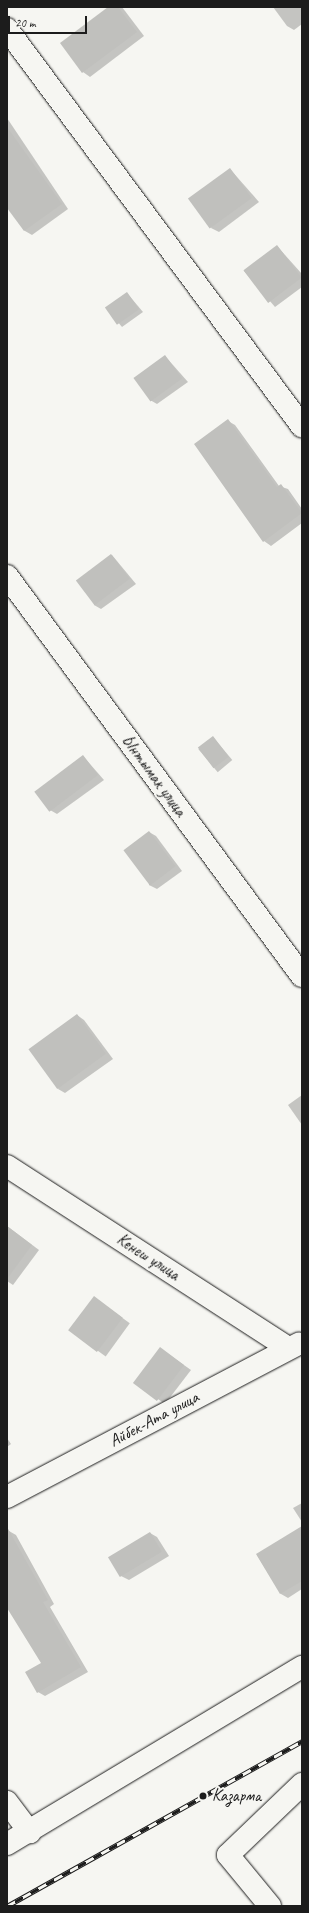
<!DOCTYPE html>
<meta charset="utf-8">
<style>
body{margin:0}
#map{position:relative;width:309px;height:1913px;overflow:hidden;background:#f6f6f2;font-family:Caveat,sans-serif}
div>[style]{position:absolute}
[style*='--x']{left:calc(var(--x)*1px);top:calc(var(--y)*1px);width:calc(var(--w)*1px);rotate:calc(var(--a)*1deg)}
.shadow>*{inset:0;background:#0003;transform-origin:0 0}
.building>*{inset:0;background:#c0c0bd;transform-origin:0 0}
.roads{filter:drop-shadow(0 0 1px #1c1c1c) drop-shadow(0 0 1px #1c1c1c)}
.minor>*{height:22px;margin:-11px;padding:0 11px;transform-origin:11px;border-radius:11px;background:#f6f6f2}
.rail>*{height:4.5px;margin-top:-2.25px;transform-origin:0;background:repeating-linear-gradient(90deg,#f6f6f2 0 9px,#1c1c1c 0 18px);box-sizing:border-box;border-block:1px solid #1c1c1c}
.dots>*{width:11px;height:11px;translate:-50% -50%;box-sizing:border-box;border:2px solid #f6f6f2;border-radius:50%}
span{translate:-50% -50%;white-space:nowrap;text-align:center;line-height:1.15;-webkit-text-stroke:4px #f6f6f2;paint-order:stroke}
.street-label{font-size:17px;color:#1c1c1c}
.poi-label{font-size:17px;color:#1c1c1c}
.left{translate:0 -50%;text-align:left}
.frame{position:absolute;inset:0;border:8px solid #1c1c1c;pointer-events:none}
.scale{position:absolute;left:8px;top:16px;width:79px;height:18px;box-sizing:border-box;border:2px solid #1c1c1c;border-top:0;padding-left:5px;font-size:12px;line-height:14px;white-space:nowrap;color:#1c1c1c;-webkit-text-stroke:3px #f6f6f2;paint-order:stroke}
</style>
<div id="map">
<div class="shadow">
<i style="clip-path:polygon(109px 7px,122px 7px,144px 36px,90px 77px,83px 72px)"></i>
<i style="clip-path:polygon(273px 7px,302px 7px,302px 24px,294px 30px,287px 26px)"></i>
<i style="clip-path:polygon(7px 118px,68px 209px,32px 235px,25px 231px,7px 206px)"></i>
<i style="clip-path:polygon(230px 169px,259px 202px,219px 232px,211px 228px)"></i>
<i style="clip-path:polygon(277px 246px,302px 274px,302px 287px,275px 307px,244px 271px)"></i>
<i style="clip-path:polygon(127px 293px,143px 312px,122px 327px,106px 308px)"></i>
<i style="clip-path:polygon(165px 356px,188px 382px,157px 404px,150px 400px)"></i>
<i style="clip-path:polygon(228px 421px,235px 425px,279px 486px,288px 489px,302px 509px,302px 523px,271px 546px,264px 541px,196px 444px)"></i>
<i style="clip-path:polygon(112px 555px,136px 584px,101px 609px,94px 605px)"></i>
<i style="left:213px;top:737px;width:30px;height:19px;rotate:50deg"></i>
<i style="clip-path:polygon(83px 756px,104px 780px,57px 814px,50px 810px)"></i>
<i style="clip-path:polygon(149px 832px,156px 836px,182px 871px,157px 889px,149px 885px)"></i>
<i style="clip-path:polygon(77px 1015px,84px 1020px,113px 1059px,65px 1093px,58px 1089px)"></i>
<i style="clip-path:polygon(302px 1095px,302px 1125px,288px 1105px)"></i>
<i style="clip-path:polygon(7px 1226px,39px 1250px,13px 1285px,7px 1281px)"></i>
<i style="left:95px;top:1298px;width:43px;height:41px;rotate:36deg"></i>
<i style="clip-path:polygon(167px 1353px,191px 1370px,165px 1404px,135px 1383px)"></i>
<i style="clip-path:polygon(7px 1438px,11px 1444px,7px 1447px)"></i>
<i style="clip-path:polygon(302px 1503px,302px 1522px,293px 1508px)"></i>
<i style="clip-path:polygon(302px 1527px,302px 1589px,288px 1598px,281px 1594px,257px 1555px)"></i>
<i style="clip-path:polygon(9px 1531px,16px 1535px,54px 1604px,50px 1607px,88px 1672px,45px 1696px,38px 1692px,43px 1663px,7px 1602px)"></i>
<i style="clip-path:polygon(150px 1533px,157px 1537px,169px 1556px,129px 1580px,121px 1576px)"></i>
</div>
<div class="building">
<i style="clip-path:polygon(108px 7px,118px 7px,137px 32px,82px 73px,60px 43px)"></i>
<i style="clip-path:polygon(7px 127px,62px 204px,24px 231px,7px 208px)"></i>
<i style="left:230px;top:168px;width:37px;height:52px;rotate:54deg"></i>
<i style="left:277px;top:245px;width:41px;height:42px;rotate:53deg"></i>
<i style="left:127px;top:292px;width:21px;height:27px;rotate:55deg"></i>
<i style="left:165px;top:355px;width:29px;height:39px;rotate:54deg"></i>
<i style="clip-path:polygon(228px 419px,277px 487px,281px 484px,302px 513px,263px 542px,194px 444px)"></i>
<i style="left:111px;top:554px;width:31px;height:44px;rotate:53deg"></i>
<i style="left:213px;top:736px;width:26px;height:19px;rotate:53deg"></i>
<i style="left:83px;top:755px;width:25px;height:61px;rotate:53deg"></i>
<i style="left:149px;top:831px;width:44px;height:32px;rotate:53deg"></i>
<i style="left:77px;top:1014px;width:49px;height:60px;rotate:54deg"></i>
<i style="clip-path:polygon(7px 1226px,32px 1245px,7px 1279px)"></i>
<i style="left:94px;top:1296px;width:36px;height:43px;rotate:37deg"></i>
<i style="left:160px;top:1347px;width:30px;height:45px;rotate:37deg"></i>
<i style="clip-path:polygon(302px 1526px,302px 1581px,280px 1594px,256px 1554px)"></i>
<i style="clip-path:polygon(7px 1527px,48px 1600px,43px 1602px,81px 1667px,37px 1693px,25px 1672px,41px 1663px,7px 1608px)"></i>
<i style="left:150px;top:1532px;width:23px;height:49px;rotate:59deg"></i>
</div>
<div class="roads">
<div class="minor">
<i style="--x:7;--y:29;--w:495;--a:53.4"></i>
<i style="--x:7;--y:576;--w:497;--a:53.6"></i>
<i style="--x:7;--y:1166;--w:335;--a:32.9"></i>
<i style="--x:7;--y:1497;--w:330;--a:-27.7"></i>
<i style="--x:7;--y:1802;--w:38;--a:53"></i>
<i style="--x:7;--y:1844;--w:344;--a:-31"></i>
<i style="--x:270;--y:1906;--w:66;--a:-129.5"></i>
<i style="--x:228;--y:1855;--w:103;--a:-43.8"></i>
</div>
</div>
<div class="rail">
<i style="--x:7;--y:1906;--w:338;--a:-29.2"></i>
</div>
<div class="dots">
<i style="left:203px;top:1796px;background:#1c1c1c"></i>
</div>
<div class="street-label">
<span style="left:154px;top:776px;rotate:54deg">Ынтымак улица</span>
<span style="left:148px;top:1257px;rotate:33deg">Кенеш улица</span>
<span style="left:154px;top:1419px;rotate:-28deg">Айбек-Ата улица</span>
</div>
<div class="poi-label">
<span class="left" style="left:212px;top:1796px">Казарма</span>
</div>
<div class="frame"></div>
<div class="scale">20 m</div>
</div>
